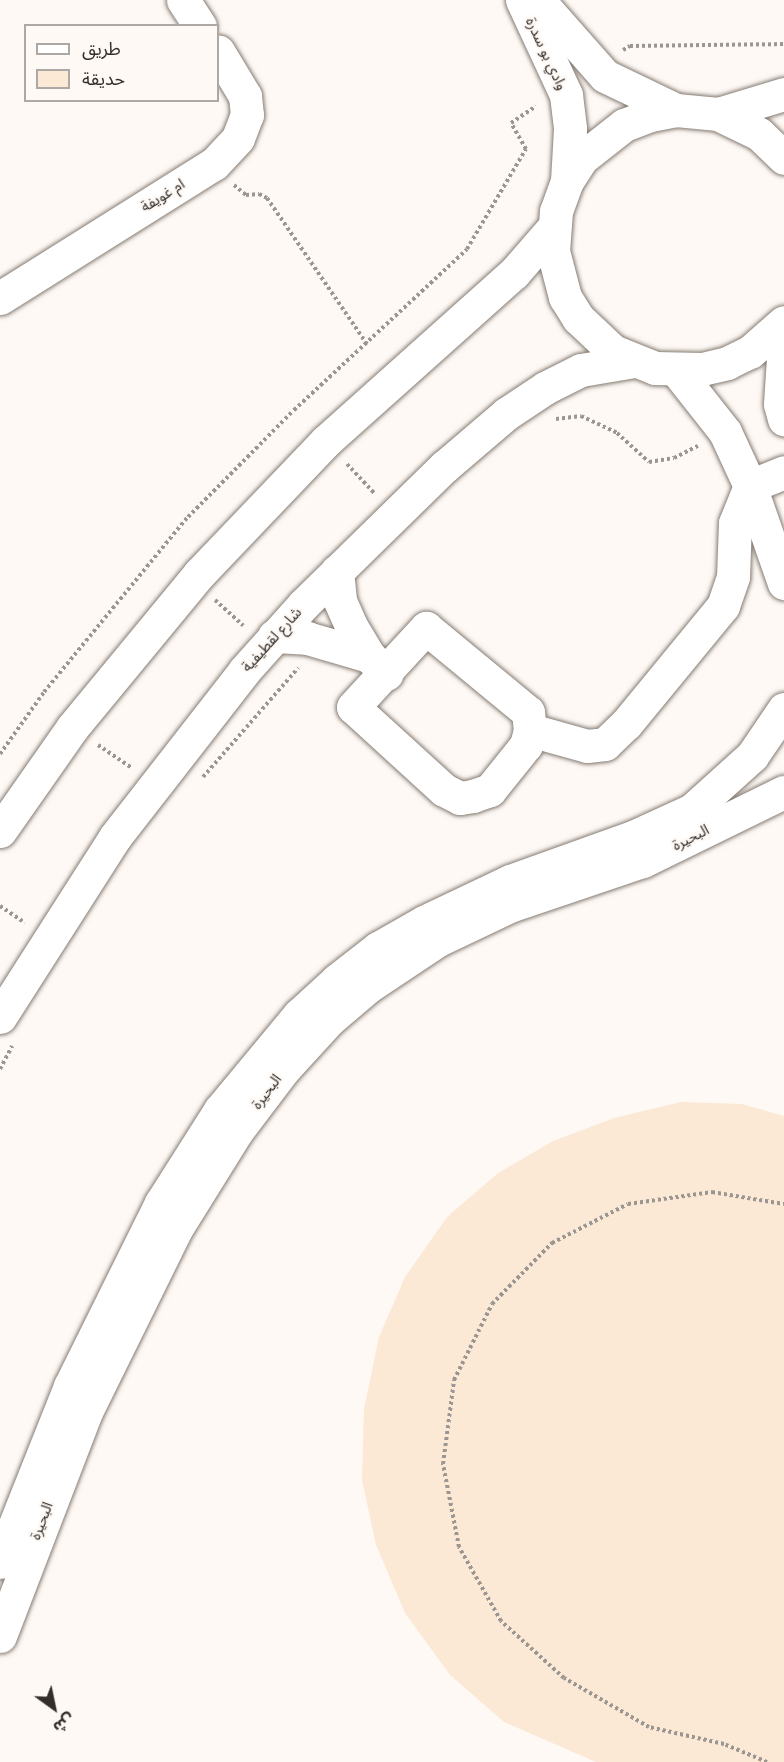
<!DOCTYPE html>
<meta charset="utf-8">
<style>
body{margin:0}
#map{position:relative;width:784px;height:1762px;overflow:hidden;background:#fef9f5;font-family:"Roboto Serif","Noto Sans Arabic",serif}
div>[style]{position:absolute}
[style*='--x']{left:calc(var(--x)*1px);top:calc(var(--y)*1px);width:calc(var(--w)*1px);rotate:calc(var(--a)*1deg)}
.green>*{inset:0;background:#fce9d5}
.path>*{height:4px;margin-top:-2px;transform-origin:0;background:repeating-linear-gradient(90deg,#9b9692 0 3px,transparent 0 6px)}
.roads{filter:drop-shadow(0 0 2px #857b72) drop-shadow(0 0 2px #857b72)}
.minor>*{height:33px;margin:-16.5px;padding:0 16.5px;transform-origin:16.5px;border-radius:16.5px;background:#fff}
span{translate:-50% -50%;white-space:nowrap;text-align:center;line-height:1.15;-webkit-text-stroke:4.5px #fef9f5;paint-order:stroke}
.street-label{font-size:15px;color:#322e2a}
.legend{position:absolute;left:24px;top:24px;width:195px;height:78px;box-sizing:border-box;background:#fef9f5;border:2px solid #aca8a4;margin:0;padding:8px 10px;list-style:none;font-size:18px;color:#322e2a}
.legend li{display:flex;align-items:center;gap:12px;height:30px}
.legend b{width:30px;border:2px solid #aca8a4}
.north{position:absolute;left:24px;top:1678px;width:60px;height:60px;-webkit-text-stroke:4px #fef9f5;paint-order:stroke;rotate:147deg;font-size:16px;font-weight:700;line-height:24px;text-align:center;color:#322e2a}
.north::after{content:'';display:block;margin:auto;width:21px;height:27px;background:#322e2a;clip-path:polygon(50% 0,100% 100%,50% 72%,0 100%)}
</style>
<div id="map">
<div class="green">
<i style="clip-path:polygon(681px 1102px,742px 1104px,784px 1116px,784px 1762px,596px 1762px,504px 1722px,450px 1675px,405px 1613px,376px 1545px,362px 1480px,364px 1409px,379px 1337px,405px 1277px,447px 1217px,498px 1173px,553px 1141px,614px 1118px)"></i>
</div>
<div class="path">
<i style="--x:623;--y:50;--w:8;--a:-30"></i>
<i style="--x:630;--y:46;--w:154;--a:-0.7"></i>
<i style="--x:234;--y:185;--w:16;--a:40"></i>
<i style="--x:246;--y:195;--w:13;--a:-4"></i>
<i style="--x:259;--y:194;--w:9;--a:27"></i>
<i style="--x:267;--y:198;--w:177;--a:55.6"></i>
<i style="--x:556;--y:419;--w:25;--a:-7"></i>
<i style="--x:581;--y:416;--w:40;--a:25"></i>
<i style="--x:617;--y:433;--w:43;--a:42.2"></i>
<i style="--x:649;--y:462;--w:25;--a:-9"></i>
<i style="--x:674;--y:458;--w:27;--a:-27"></i>
<i style="--x:347;--y:464;--w:41;--a:47"></i>
<i style="--x:215;--y:600;--w:38;--a:42"></i>
<i style="--x:98;--y:745;--w:41;--a:34.1"></i>
<i style="--x:0;--y:754;--w:76;--a:-54.6"></i>
<i style="--x:44;--y:692;--w:227;--a:-50.6"></i>
<i style="--x:188;--y:517;--w:151;--a:-45.3"></i>
<i style="--x:294;--y:410;--w:236;--a:-42.9"></i>
<i style="--x:467;--y:249;--w:116;--a:-59.5"></i>
<i style="--x:526;--y:149;--w:30;--a:-120"></i>
<i style="--x:511;--y:123;--w:30;--a:-34"></i>
<i style="--x:203;--y:777;--w:145;--a:-48.9"></i>
<i style="--x:0;--y:906;--w:30;--a:34"></i>
<i style="--x:0;--y:1069;--w:26;--a:-62"></i>
<i style="--x:767;--y:1762;--w:47;--a:-157.3"></i>
<i style="--x:724;--y:1744;--w:77;--a:-167.2"></i>
<i style="--x:649;--y:1727;--w:98;--a:-150"></i>
<i style="--x:564;--y:1678;--w:85;--a:-137.9"></i>
<i style="--x:501;--y:1621;--w:85;--a:-119.6"></i>
<i style="--x:459;--y:1547;--w:85;--a:-100.9"></i>
<i style="--x:443;--y:1464;--w:85;--a:-82.5"></i>
<i style="--x:454;--y:1380;--w:85;--a:-63.4"></i>
<i style="--x:492;--y:1304;--w:86;--a:-45.5"></i>
<i style="--x:552;--y:1243;--w:85;--a:-27.2"></i>
<i style="--x:628;--y:1204;--w:85;--a:-8.1"></i>
<i style="--x:712;--y:1192;--w:73;--a:9.5"></i>
</div>
<div class="roads">
<div class="minor">
<i style="--x:183;--y:0;--w:31;--a:57"></i>
<i style="--x:522;--y:0;--w:105;--a:65.1"></i>
<i style="--x:566;--y:95;--w:34;--a:83"></i>
<i style="--x:570;--y:129;--w:52;--a:93.3"></i>
<i style="--x:538;--y:0;--w:101;--a:48.6"></i>
<i style="--x:605;--y:76;--w:79;--a:25.6"></i>
<i style="--x:718;--y:114;--w:69;--a:-16.9"></i>
<i style="--x:784;--y:158;--w:35;--a:-136"></i>
<i style="--x:759;--y:134;--w:46;--a:-154"></i>
<i style="--x:718;--y:114;--w:42;--a:-174.6"></i>
<i style="--x:676;--y:110;--w:26;--a:169"></i>
<i style="--x:650;--y:115;--w:28;--a:159"></i>
<i style="--x:624;--y:125;--w:53;--a:141.8"></i>
<i style="--x:582;--y:158;--w:27;--a:123"></i>
<i style="--x:567;--y:181;--w:32;--a:110"></i>
<i style="--x:556;--y:211;--w:40;--a:94.3"></i>
<i style="--x:553;--y:251;--w:48;--a:75.4"></i>
<i style="--x:565;--y:297;--w:25;--a:58"></i>
<i style="--x:578;--y:318;--w:48;--a:43.3"></i>
<i style="--x:613;--y:351;--w:45;--a:22"></i>
<i style="--x:655;--y:368;--w:47;--a:1.2"></i>
<i style="--x:702;--y:369;--w:26;--a:-13"></i>
<i style="--x:727;--y:363;--w:25;--a:-26"></i>
<i style="--x:750;--y:352;--w:45;--a:-41.4"></i>
<i style="--x:0;--y:298;--w:252;--a:-32.1"></i>
<i style="--x:214;--y:164;--w:35;--a:-47"></i>
<i style="--x:238;--y:138;--w:25;--a:-69"></i>
<i style="--x:247;--y:115;--w:19;--a:-96"></i>
<i style="--x:245;--y:96;--w:52;--a:-121"></i>
<i style="--x:784;--y:342;--w:62;--a:93.7"></i>
<i style="--x:780;--y:404;--w:16;--a:75"></i>
<i style="--x:677;--y:371;--w:78;--a:51.8"></i>
<i style="--x:725;--y:432;--w:60;--a:65.2"></i>
<i style="--x:750;--y:486;--w:103;--a:70.7"></i>
<i style="--x:750;--y:486;--w:37;--a:-22"></i>
<i style="--x:337;--y:571;--w:30;--a:84"></i>
<i style="--x:340;--y:601;--w:27;--a:66"></i>
<i style="--x:351;--y:626;--w:35;--a:59"></i>
<i style="--x:369;--y:656;--w:25;--a:45"></i>
<i style="--x:426;--y:628;--w:132;--a:39.5"></i>
<i style="--x:528;--y:712;--w:18;--a:84"></i>
<i style="--x:530;--y:730;--w:16;--a:105"></i>
<i style="--x:526;--y:745;--w:58;--a:128.7"></i>
<i style="--x:490;--y:790;--w:18;--a:161"></i>
<i style="--x:473;--y:796;--w:13;--a:171"></i>
<i style="--x:460;--y:798;--w:18;--a:-153"></i>
<i style="--x:444;--y:790;--w:123;--a:-137.6"></i>
<i style="--x:353;--y:707;--w:108;--a:-47.3"></i>
<i style="--x:274;--y:636;--w:33;--a:3"></i>
<i style="--x:307;--y:638;--w:65;--a:16.2"></i>
<i style="--x:530;--y:730;--w:59;--a:15.7"></i>
<i style="--x:587;--y:746;--w:18;--a:-6"></i>
<i style="--x:605;--y:744;--w:29;--a:-44"></i>
<i style="--x:626;--y:724;--w:153;--a:-50.6"></i>
<i style="--x:723;--y:606;--w:31;--a:-71"></i>
<i style="--x:733;--y:577;--w:54;--a:-87.9"></i>
<i style="--x:735;--y:523;--w:40;--a:-68"></i>
<i style="--x:0;--y:831;--w:126;--a:-55"></i>
<i style="--x:72;--y:728;--w:200;--a:-50.5"></i>
<i style="--x:199;--y:574;--w:184;--a:-46.3"></i>
<i style="--x:326;--y:441;--w:252;--a:-41.8"></i>
<i style="--x:514;--y:273;--w:61;--a:-49"></i>
<i style="--x:0;--y:1017;--w:214;--a:-57.4"></i>
<i style="--x:115;--y:837;--w:210;--a:-52.1"></i>
<i style="--x:244;--y:671;--w:90;--a:-48.2"></i>
<i style="--x:304;--y:604;--w:196;--a:-44.4"></i>
<i style="--x:444;--y:467;--w:82;--a:-40.5"></i>
<i style="--x:506;--y:414;--w:47;--a:-33.7"></i>
<i style="--x:545;--y:388;--w:40;--a:-26.6"></i>
<i style="--x:581;--y:370;--w:54;--a:-9.6"></i>
<i style="--x:0;--y:1562;--w:189;--a:-68.3"></i>
<i style="--x:70;--y:1386;--w:204;--a:-63.6"></i>
<i style="--x:161;--y:1203;--w:110;--a:-57.6"></i>
<i style="--x:220;--y:1110;--w:124;--a:-50.3"></i>
<i style="--x:299;--y:1015;--w:52;--a:-42.6"></i>
<i style="--x:337;--y:980;--w:52;--a:-38"></i>
<i style="--x:378;--y:948;--w:53;--a:-29.5"></i>
<i style="--x:424;--y:922;--w:95;--a:-25.5"></i>
<i style="--x:510;--y:881;--w:131;--a:-19.7"></i>
<i style="--x:633;--y:837;--w:65;--a:-24.6"></i>
<i style="--x:692;--y:810;--w:81;--a:-42"></i>
<i style="--x:752;--y:756;--w:57;--a:-55.8"></i>
<i style="--x:0;--y:1636;--w:238;--a:-69"></i>
<i style="--x:85;--y:1414;--w:206;--a:-63.8"></i>
<i style="--x:176;--y:1229;--w:115;--a:-58.1"></i>
<i style="--x:237;--y:1131;--w:78;--a:-52.8"></i>
<i style="--x:284;--y:1069;--w:67;--a:-47.4"></i>
<i style="--x:329;--y:1020;--w:52;--a:-40.4"></i>
<i style="--x:369;--y:986;--w:83;--a:-33.7"></i>
<i style="--x:438;--y:940;--w:82;--a:-25.3"></i>
<i style="--x:512;--y:905;--w:138;--a:-18.6"></i>
<i style="--x:643;--y:861;--w:157;--a:-26.1"></i>
</div>
</div>
<div class="street-label">
<span style="left:546px;top:54px;rotate:65deg">وادي بو سدرة</span>
<span style="left:163px;top:196px;rotate:-32deg">ام غويفة</span>
<span style="left:272px;top:640px;rotate:-48deg">شارع لقطيفية</span>
<span style="left:691px;top:838px;rotate:-27deg">البحيرة</span>
<span style="left:267px;top:1092px;rotate:-53deg">البحيرة</span>
<span style="left:42px;top:1521px;rotate:-69deg">البحيرة</span>
</div>
<ul class="legend">
<li><b style="height:8px;background:#fff"></b>طريق</li>
<li><b style="height:16px;background:#fce9d5"></b>حديقة</li>
</ul>
<div class="north">ش</div>
</div>
